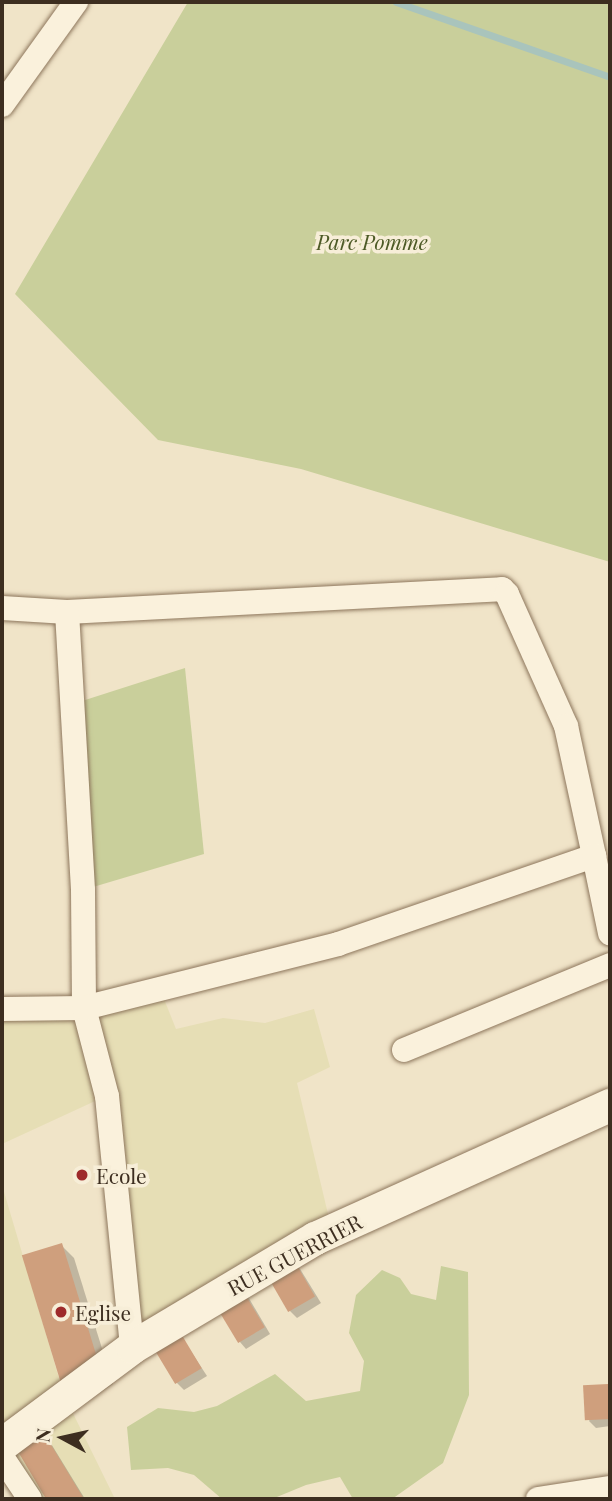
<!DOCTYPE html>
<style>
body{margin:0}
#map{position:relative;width:612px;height:1501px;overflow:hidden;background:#f0e4c8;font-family:"Playfair Display",serif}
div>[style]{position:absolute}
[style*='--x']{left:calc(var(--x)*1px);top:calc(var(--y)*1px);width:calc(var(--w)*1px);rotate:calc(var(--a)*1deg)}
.farmland>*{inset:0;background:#e6deb5}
.green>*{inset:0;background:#c9cf9b}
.shadow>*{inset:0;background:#0003}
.stream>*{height:7px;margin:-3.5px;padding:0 3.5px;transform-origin:3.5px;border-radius:3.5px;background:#a9c4bc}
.building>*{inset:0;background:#cf9f7d;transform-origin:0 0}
.roads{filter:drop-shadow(0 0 2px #8d765c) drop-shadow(0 0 2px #8d765c)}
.street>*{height:24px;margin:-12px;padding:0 12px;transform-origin:12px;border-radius:12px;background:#faf1dc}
.secondary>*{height:33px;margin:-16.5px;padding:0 16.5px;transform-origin:16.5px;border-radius:16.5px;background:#faf1dc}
.dots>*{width:19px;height:19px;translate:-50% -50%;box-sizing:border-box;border:4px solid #f7eed8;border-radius:50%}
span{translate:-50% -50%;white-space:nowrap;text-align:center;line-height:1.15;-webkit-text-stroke:7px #f7eed8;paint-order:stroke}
.park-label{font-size:21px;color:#4d5a26;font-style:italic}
.poi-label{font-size:21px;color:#3d2e20}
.left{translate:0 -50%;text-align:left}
.street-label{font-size:21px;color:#3d2e20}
.frame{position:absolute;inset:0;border:4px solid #3d2e20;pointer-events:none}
.north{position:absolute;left:28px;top:1403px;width:70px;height:70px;-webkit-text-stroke:5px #f7eed8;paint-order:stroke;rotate:278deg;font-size:19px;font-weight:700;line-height:28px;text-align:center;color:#3d2e20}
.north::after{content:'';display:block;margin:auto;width:24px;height:32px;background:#3d2e20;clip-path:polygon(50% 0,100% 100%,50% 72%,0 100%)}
</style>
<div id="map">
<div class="farmland">
<i style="clip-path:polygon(160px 989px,176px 1029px,223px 1018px,265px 1023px,314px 1009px,330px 1067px,297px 1083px,332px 1231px,132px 1347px,106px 1096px,2px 1144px,2px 1009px)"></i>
<i style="clip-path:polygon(2px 1185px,64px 1395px,115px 1499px,32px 1499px,2px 1427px)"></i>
</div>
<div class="green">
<i style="clip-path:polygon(188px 2px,610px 2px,610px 562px,301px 469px,158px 440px,15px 294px)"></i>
<i style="clip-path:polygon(185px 668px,204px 854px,83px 890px,82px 701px)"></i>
<i style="clip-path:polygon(441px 1266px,468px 1272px,469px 1395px,443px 1463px,392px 1499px,353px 1499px,340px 1477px,306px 1485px,272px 1499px,222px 1499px,194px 1475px,168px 1468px,131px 1470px,127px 1427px,158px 1408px,194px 1412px,217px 1406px,275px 1374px,306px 1401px,360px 1391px,364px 1361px,349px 1333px,356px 1295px,382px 1270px,400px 1278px,411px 1294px,436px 1300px)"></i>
</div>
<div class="shadow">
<i style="clip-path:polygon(61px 1245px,74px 1258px,113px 1384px,79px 1407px)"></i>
<i style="clip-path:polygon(297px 1264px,321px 1303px,297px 1318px,290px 1311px)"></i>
<i style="clip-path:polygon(247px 1295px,270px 1334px,246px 1349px,240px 1342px)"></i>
<i style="clip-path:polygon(177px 1330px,207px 1376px,184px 1390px,177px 1383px)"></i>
<i style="clip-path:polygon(607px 1386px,610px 1390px,610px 1426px,596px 1428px,589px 1421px)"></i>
<i style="clip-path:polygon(42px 1429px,85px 1499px,48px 1499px,16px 1445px)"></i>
</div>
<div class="stream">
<i style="--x:396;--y:2;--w:227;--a:19.3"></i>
</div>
<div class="building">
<i style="left:62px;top:1243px;width:133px;height:42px;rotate:73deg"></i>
<i style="left:291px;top:1255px;width:48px;height:31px;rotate:60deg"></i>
<i style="left:240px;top:1286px;width:48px;height:31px;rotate:59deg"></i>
<i style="left:177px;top:1327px;width:48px;height:31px;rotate:59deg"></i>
<i style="left:608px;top:1384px;width:35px;height:25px;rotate:87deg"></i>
<i style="clip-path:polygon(36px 1420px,84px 1499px,46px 1499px,10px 1438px)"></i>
</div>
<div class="roads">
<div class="street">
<i style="--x:2;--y:105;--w:127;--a:-54.3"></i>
<i style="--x:2;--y:608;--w:65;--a:3.5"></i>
<i style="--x:67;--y:612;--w:436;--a:-3"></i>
<i style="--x:502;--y:589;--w:7;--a:45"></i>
<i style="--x:507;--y:594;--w:145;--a:65.9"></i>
<i style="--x:566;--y:726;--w:133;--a:77.8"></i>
<i style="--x:67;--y:612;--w:278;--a:86.7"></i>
<i style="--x:83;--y:890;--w:118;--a:89.5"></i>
<i style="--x:84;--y:1008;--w:91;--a:75.4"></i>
<i style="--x:107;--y:1096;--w:252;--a:84.3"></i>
<i style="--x:2;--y:1009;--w:82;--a:-0.7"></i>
<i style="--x:84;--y:1008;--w:262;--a:-14.1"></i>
<i style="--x:338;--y:944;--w:271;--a:-19"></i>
<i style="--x:594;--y:856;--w:79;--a:78.3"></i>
<i style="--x:404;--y:1050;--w:223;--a:-22.4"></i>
<i style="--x:2;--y:1457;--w:50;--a:56.3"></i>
<i style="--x:538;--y:1499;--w:73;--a:-8.7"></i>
</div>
<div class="secondary">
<i style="--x:2;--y:1444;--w:162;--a:-36.7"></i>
<i style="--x:132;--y:1347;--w:213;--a:-30.8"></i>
<i style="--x:315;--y:1238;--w:324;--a:-24.3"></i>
</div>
</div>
<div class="dots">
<i style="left:82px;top:1175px;background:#9e2a2b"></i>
<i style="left:61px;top:1312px;background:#9e2a2b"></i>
</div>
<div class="park-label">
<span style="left:372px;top:241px">Parc Pomme</span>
</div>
<div class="poi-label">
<span class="left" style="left:96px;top:1175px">Ecole</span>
<span class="left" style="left:75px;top:1312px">Eglise</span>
</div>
<div class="street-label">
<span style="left:294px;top:1254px;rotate:-28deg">RUE GUERRIER</span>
</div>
<div class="frame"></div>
<div class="north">N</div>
</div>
